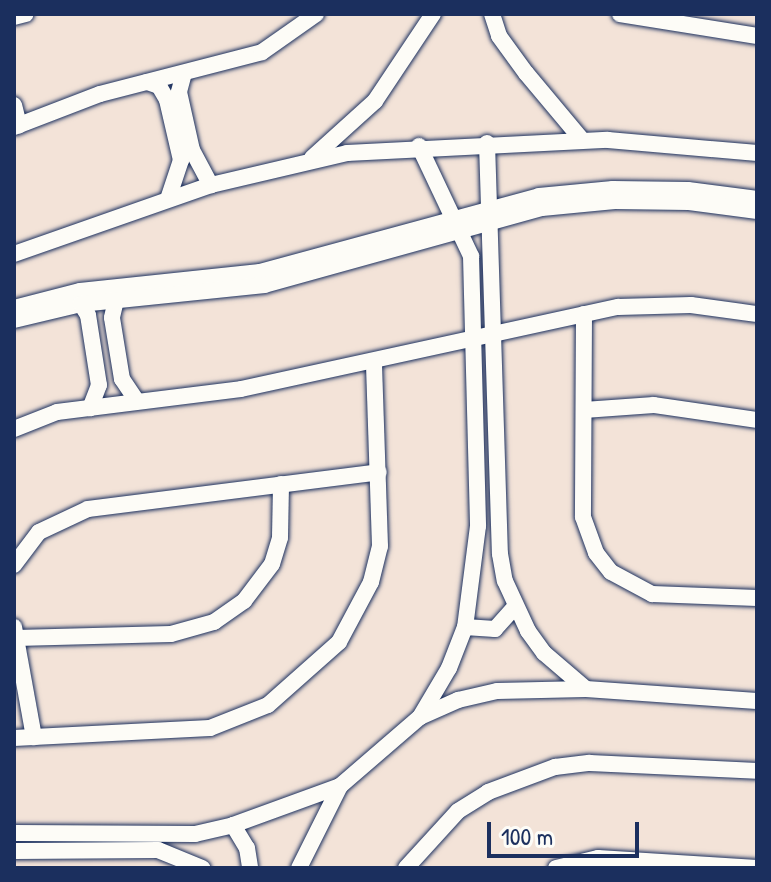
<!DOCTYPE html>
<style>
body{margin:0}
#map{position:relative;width:771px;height:882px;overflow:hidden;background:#f3e3d8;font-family:"Patrick Hand",sans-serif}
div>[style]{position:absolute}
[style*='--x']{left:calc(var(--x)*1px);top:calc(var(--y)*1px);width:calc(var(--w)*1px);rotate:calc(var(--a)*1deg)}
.roads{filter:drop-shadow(0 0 2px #1b2f5e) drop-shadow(0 0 2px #1b2f5e)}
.minor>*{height:16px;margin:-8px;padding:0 8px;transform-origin:8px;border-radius:8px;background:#fdfcf7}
span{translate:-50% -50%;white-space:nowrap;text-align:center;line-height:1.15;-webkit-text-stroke:6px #fdfcf7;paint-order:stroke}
.frame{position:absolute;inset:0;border:16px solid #1b2f5e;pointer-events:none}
.scale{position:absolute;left:487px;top:822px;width:152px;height:36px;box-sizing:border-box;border:4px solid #1b2f5e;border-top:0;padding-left:10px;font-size:24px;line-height:28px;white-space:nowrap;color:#1b2f5e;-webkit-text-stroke:6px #fdfcf7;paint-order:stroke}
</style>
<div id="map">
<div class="roads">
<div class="minor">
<i style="--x:492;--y:14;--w:23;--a:72"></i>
<i style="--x:499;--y:36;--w:46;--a:53.9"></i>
<i style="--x:526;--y:73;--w:87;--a:50.1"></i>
<i style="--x:620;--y:14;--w:139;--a:9.1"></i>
<i style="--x:14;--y:17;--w:12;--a:-14"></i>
<i style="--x:184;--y:73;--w:20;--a:105"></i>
<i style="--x:179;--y:92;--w:59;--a:77.4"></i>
<i style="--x:192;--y:150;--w:40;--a:62"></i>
<i style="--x:147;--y:82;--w:13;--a:18"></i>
<i style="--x:159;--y:86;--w:16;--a:60"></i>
<i style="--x:167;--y:100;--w:62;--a:76.9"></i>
<i style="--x:181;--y:160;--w:41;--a:108.4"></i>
<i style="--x:14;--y:105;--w:21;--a:76"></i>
<i style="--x:14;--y:127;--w:92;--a:-21"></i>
<i style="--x:100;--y:94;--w:167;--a:-14.5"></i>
<i style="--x:262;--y:52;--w:66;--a:-35.1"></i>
<i style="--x:487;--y:143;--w:411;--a:88.2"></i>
<i style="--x:500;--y:554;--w:27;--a:80"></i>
<i style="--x:505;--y:581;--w:55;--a:65.3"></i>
<i style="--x:528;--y:631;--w:27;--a:54"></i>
<i style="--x:544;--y:653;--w:55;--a:40.6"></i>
<i style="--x:419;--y:146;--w:122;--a:64.7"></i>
<i style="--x:471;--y:256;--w:270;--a:88.5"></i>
<i style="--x:478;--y:526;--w:102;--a:97.3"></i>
<i style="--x:465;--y:627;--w:44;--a:111.3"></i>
<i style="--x:449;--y:668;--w:57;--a:120.6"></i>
<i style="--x:312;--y:158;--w:85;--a:-42.1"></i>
<i style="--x:375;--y:101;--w:105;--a:-56.3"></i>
<i style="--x:14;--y:254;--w:209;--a:-19.3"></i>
<i style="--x:211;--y:185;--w:140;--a:-13.2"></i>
<i style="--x:347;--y:153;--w:261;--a:-2.9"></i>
<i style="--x:608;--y:140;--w:150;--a:5"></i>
<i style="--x:116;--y:300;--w:18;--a:103"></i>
<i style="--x:112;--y:318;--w:62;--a:80.7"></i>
<i style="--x:122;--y:379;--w:27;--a:56"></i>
<i style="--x:81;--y:304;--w:13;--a:58"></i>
<i style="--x:88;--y:315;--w:71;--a:81.1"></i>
<i style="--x:99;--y:385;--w:25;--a:111"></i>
<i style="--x:14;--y:308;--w:68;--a:-14.4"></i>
<i style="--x:80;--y:291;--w:181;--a:-6"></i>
<i style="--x:260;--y:272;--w:289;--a:-15.2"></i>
<i style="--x:539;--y:196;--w:74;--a:-5.4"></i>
<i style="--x:613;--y:189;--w:75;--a:0.8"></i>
<i style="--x:688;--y:190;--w:70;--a:7.4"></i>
<i style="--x:584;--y:314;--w:203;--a:90.3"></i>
<i style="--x:583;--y:517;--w:38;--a:70"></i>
<i style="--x:596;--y:553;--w:24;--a:52"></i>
<i style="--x:611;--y:572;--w:47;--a:28.2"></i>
<i style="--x:652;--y:594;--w:105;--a:2.2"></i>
<i style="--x:14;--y:320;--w:69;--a:-13.4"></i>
<i style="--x:81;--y:304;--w:184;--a:-5.9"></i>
<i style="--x:264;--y:285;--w:288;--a:-15.5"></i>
<i style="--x:542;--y:208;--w:73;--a:-5.5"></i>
<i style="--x:615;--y:201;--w:74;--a:0.8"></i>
<i style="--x:689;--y:202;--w:69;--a:7.5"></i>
<i style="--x:584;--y:410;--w:70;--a:-4.1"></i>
<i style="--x:654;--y:405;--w:104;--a:8.3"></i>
<i style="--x:14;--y:429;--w:46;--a:-21.6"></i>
<i style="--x:57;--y:412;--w:185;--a:-7.1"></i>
<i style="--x:241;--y:389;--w:386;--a:-12.3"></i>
<i style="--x:618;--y:307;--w:73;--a:-1.6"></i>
<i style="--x:691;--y:305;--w:67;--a:7.8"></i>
<i style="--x:14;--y:565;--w:41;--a:-52.9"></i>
<i style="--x:39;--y:532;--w:54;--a:-25.1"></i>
<i style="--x:88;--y:509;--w:293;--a:-7.2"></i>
<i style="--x:14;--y:627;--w:112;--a:79.7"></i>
<i style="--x:465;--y:627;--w:30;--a:4"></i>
<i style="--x:495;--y:629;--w:30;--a:-48"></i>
<i style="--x:16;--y:638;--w:155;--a:-1.5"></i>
<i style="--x:171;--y:634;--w:45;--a:-15.6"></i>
<i style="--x:214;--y:622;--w:37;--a:-35"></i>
<i style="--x:244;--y:601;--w:46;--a:-52.9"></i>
<i style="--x:272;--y:564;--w:28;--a:-73"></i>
<i style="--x:280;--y:537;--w:53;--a:-88.9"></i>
<i style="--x:14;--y:738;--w:196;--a:-2.9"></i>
<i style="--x:210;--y:728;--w:62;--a:-21.6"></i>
<i style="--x:268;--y:705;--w:95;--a:-41.6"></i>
<i style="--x:339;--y:642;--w:68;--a:-61.9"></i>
<i style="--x:371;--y:582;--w:37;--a:-76"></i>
<i style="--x:380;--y:546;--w:185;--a:-91.9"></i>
<i style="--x:233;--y:825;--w:27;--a:59"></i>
<i style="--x:247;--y:848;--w:20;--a:81"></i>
<i style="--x:14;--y:833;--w:181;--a:0.3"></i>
<i style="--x:195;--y:834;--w:39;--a:-13"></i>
<i style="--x:233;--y:825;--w:114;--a:-20"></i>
<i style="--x:14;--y:851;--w:144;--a:-0.4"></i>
<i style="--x:158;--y:850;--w:48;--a:22.2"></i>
<i style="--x:299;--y:868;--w:92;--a:-63.4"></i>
<i style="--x:340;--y:786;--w:106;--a:-40.8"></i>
<i style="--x:420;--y:717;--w:42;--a:-24.1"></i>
<i style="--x:458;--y:700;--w:40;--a:-13"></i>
<i style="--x:497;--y:691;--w:89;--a:-1.3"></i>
<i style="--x:586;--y:689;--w:171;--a:4"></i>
<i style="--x:406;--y:868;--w:77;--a:-47.6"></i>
<i style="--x:458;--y:811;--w:36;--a:-32"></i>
<i style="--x:488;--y:792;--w:72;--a:-20.5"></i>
<i style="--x:555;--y:767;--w:35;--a:-7"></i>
<i style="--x:590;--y:763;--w:167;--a:2.7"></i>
<i style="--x:556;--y:868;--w:43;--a:-13.4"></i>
<i style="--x:598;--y:858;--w:159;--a:3.6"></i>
</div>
</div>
<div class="frame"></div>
<div class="scale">100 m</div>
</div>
